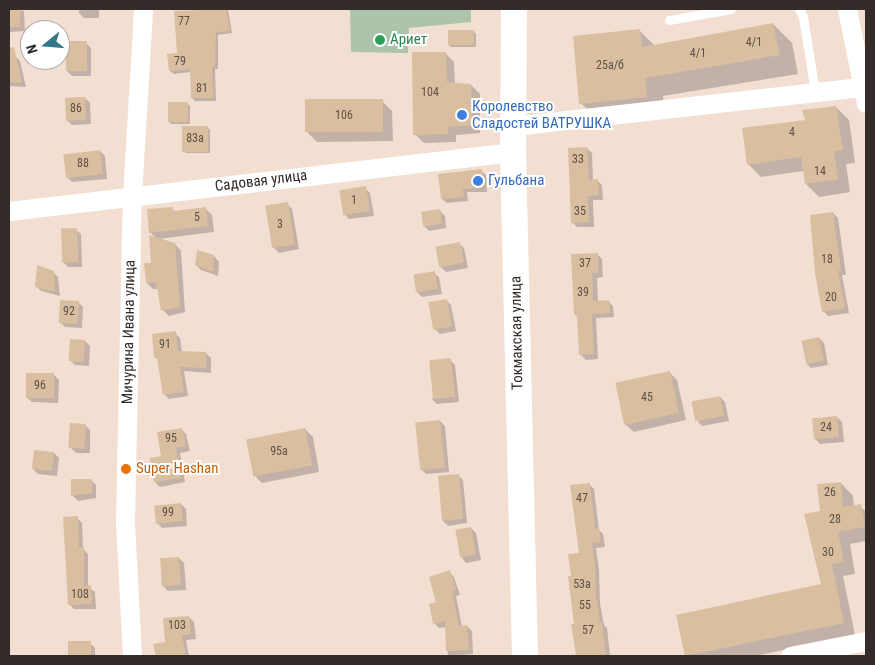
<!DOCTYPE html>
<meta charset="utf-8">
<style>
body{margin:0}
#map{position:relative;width:875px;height:665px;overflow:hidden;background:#f3ded2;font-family:"Roboto Condensed",sans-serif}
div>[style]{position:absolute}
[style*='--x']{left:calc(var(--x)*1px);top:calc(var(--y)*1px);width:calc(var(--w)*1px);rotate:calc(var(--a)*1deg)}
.green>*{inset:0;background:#acc3ac}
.shadow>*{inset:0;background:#0003}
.building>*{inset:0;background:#d9bfa0;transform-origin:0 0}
.service>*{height:9px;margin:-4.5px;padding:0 4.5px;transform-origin:4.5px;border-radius:4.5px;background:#fff}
.minor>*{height:19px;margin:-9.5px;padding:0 9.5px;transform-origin:9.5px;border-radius:9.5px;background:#fff}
.secondary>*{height:26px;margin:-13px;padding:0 13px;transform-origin:13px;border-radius:13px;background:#fff}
.dots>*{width:14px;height:14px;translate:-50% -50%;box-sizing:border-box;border:2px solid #fff;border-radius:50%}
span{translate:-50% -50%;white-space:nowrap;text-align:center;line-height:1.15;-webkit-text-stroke:4px #fff;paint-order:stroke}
.number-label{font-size:12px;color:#5d5146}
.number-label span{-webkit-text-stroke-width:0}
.leisure-label{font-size:15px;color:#27864d}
.left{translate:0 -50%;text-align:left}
.shop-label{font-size:15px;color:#366cbe}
.street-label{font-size:15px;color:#342c28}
.food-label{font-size:15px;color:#c56008}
.frame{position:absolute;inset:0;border:10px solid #342c28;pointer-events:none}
.north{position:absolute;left:20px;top:20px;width:50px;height:50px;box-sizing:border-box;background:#fff;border:1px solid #aeaba9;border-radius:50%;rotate:253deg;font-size:14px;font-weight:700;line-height:20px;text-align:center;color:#342c28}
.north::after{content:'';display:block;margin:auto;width:18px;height:22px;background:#337886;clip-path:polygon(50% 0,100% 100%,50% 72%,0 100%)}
</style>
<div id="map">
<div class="green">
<i style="clip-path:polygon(350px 9px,471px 9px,471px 22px,409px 28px,408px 53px,351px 52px)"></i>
</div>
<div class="shadow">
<i style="clip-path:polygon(9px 9px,24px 11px,25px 31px,9px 32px)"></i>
<i style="clip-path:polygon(79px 9px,99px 9px,99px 18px,84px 18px,79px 13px)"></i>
<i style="clip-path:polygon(211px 9px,228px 9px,232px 33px,218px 35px,218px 69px,215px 69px,216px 101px,195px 101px,192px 98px,191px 72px,174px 74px,170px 71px,179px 54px)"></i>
<i style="clip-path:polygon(773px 24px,792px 43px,798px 74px,663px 96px,665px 115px,600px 122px,581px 103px,639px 30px,655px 46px)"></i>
<i style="clip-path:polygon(474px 32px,476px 34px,476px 47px,451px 47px,449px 45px)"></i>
<i style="clip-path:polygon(86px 43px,91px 48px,91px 76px,72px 76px,67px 71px)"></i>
<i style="clip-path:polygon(445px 53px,454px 62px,455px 84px,471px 85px,480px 94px,480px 133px,456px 135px,456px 142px,424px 143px,415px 134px)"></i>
<i style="clip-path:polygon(15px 56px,20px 61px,26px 87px,9px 86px,9px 57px)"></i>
<i style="clip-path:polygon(85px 98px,90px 103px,91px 124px,72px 125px,67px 120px)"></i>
<i style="clip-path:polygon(382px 101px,392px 111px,393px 141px,317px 142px,307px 132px)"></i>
<i style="clip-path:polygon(188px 104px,190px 106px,190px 124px,171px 124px,169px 122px)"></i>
<i style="clip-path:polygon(836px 107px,849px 120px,855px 163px,846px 164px,850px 192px,819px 197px,806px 184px,804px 171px,761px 177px,748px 164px,806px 121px)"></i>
<i style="clip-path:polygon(208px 128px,210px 130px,210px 153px,186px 153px,183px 151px)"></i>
<i style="clip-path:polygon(587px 148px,592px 153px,593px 181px,597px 180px,602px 185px,603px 200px,593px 200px,594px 227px,577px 227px,572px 222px)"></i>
<i style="clip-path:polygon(100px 151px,105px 156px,107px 179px,72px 182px,67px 177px)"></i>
<i style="clip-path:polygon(481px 171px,486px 175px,487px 192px,467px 192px,468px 201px,447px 203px,442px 199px)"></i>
<i style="clip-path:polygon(365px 188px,370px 193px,374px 216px,349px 219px,344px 214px)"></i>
<i style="clip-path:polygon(287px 204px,292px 209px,299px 249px,279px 253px,274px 248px)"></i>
<i style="clip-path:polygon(205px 208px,212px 215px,214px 232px,158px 239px,175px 244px,181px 251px,185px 312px,169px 316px,163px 310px,158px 289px,153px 289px,147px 283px,156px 238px,150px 232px,172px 209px,176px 212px)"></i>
<i style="clip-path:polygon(440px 211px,445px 216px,446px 228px,429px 231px,424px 226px)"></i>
<i style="clip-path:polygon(833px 213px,838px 218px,846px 275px,842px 275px,849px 313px,828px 316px,823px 311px)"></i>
<i style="clip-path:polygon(76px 230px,81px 234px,82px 267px,68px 267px,63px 262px)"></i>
<i style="clip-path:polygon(459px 243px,464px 248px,468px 268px,446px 272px,441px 267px)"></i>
<i style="clip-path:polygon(597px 254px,602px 259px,603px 277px,597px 278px,598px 302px,608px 301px,613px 306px,614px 317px,596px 318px,598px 359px,586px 360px,581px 355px,578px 318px,575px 314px)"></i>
<i style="clip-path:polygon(214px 256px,219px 262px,218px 276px,201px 270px,196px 265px)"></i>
<i style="clip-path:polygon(53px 272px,58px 277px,60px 296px,41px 291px,36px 286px)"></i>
<i style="clip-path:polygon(434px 273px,439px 277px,442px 294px,422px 297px,417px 292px)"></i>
<i style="clip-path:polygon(446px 300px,451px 305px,456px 331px,440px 334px,435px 329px)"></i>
<i style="clip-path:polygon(78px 302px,83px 307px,82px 328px,65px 327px,60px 322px)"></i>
<i style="clip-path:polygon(175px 333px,180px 338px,182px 352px,206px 353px,211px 358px,211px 373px,184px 371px,188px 396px,169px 399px,164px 394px,159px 361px,155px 357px)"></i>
<i style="clip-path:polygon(819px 338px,824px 343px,828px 365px,811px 368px,806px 363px)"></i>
<i style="clip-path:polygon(85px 341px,90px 346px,89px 366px,75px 365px,70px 360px)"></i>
<i style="clip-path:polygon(450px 360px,455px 365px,459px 402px,437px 404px,432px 399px)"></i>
<i style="clip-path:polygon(669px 372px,677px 380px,686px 420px,634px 432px,626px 425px,617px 384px)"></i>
<i style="clip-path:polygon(54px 375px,59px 380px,58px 403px,32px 402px,27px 398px)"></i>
<i style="clip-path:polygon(720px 397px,725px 402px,729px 421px,702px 426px,698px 422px)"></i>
<i style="clip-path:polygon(837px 417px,842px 422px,844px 442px,820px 444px,815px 439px)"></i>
<i style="clip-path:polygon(440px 421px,445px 426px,449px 472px,426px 474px,421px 469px)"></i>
<i style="clip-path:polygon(85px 425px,90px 430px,90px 453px,76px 453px,71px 448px)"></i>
<i style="clip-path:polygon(181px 429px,186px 434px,190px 451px,180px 453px,185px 482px,160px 487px,155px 482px,163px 457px)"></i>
<i style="clip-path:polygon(305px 429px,313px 437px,319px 472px,262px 483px,254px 475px)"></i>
<i style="clip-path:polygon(54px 453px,59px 458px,57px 476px,38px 474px,33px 469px)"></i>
<i style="clip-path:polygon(458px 475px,463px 480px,467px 523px,448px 526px,443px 521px)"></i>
<i style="clip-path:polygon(73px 480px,91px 480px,96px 485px,96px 498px,78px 501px,73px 496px)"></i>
<i style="clip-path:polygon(841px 483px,853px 496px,854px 507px,860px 506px,866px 512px,866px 541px,850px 544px,855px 574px,843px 576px,855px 635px,755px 656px,686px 656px,678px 616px,822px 585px,821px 512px)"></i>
<i style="clip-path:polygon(589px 484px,594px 489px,599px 530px,603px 534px,605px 547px,596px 548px,599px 570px,600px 603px,604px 625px,607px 628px,610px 656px,573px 656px,577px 654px,573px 577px,581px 554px)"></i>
<i style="clip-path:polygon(181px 504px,186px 509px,187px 526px,162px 528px,157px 523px)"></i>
<i style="clip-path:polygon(77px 518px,82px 523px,83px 549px,88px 554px,88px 587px,95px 592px,96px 609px,74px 609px,69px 604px)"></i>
<i style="clip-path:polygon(471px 528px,476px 533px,481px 560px,466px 563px,462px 558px)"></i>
<i style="clip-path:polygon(179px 558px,184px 563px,186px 590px,168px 591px,163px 586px)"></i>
<i style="clip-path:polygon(449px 572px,454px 577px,460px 595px,456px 596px,462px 627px,467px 626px,472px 631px,473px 654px,448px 656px,446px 627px,439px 628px,434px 623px)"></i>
<i style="clip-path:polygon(189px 617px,194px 622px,196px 639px,186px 640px,189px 656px,157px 656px,155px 645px,167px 643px)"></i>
<i style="clip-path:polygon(90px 643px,95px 648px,95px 656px,70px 656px,69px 644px)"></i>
</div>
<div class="building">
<i style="left:9px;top:9px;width:11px;height:18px"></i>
<i style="clip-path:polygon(226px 9px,230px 31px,216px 32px,215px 66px,212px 67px,213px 98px,191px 98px,190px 69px,169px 71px,167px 54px,177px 53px,174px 11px)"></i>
<i style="clip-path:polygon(773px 23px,780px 55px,645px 78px,647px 97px,579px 104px,573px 36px,640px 29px,642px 47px)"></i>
<i style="left:474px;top:30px;width:15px;height:26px;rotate:90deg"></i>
<i style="left:66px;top:41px;width:21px;height:30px"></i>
<i style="clip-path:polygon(14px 47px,22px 83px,9px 82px,9px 48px)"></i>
<i style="clip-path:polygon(412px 52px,446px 52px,447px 82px,471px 84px,472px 125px,448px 127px,448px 134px,413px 135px)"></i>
<i style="left:85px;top:97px;width:23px;height:20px;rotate:88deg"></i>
<i style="left:383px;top:99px;width:33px;height:78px;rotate:90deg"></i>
<i style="left:168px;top:102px;width:20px;height:20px"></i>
<i style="clip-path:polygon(836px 106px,843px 150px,834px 152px,838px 179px,805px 184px,801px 157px,747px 165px,742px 128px,805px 120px,802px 110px)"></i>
<i style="left:208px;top:126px;width:26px;height:26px;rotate:90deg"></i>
<i style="clip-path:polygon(587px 147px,589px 180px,598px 179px,599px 195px,588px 196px,589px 222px,571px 223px,568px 148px)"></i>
<i style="left:100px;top:150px;width:24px;height:37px;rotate:83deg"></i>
<i style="clip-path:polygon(482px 169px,483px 188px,463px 189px,464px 197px,441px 199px,438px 174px)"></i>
<i style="left:366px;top:186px;width:25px;height:27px;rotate:81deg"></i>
<i style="left:288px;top:202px;width:43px;height:23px;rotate:81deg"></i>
<i style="clip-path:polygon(173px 207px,173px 211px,206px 207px,208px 226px,149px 233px,147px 209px)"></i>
<i style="left:440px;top:209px;width:15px;height:19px;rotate:82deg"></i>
<i style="clip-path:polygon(833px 212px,841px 270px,838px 271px,845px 308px,822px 312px,815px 273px,810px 215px)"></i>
<i style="left:77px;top:228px;width:34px;height:16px;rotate:88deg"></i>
<i style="clip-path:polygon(149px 235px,175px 243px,180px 307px,161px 311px,156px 283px,146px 283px,144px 263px,151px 263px)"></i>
<i style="left:460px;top:242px;width:21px;height:25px;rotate:79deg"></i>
<i style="clip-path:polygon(197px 250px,214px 255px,213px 272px,195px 265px)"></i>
<i style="clip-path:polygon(598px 253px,598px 273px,592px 273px,593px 301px,609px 300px,610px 313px,592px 314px,594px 354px,579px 355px,577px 315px,574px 315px,571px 254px)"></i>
<i style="clip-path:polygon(37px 265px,54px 271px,55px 292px,35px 287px)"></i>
<i style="left:435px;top:271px;width:18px;height:22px;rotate:81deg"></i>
<i style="left:447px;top:299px;width:28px;height:19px;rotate:80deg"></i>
<i style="left:60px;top:300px;width:19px;height:23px;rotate:3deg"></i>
<i style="clip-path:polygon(176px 331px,178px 351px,206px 352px,206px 368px,180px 367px,184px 392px,163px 395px,157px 358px,154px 358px,152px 334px)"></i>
<i style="left:819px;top:337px;width:24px;height:18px;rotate:78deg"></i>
<i style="left:70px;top:339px;width:15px;height:22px;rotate:4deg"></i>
<i style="left:451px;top:358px;width:39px;height:22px;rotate:84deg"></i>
<i style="left:670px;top:371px;width:43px;height:56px;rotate:78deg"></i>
<i style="left:26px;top:373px;width:28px;height:25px"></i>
<i style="left:720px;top:396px;width:20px;height:29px;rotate:79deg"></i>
<i style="left:837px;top:416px;width:21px;height:25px;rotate:85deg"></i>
<i style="left:440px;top:420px;width:48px;height:25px;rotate:84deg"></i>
<i style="left:70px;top:423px;width:16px;height:25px;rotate:4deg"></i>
<i style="clip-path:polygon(182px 428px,186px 446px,176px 448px,181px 478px,154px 482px,150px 458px,161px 456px,157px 432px)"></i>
<i style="left:305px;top:428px;width:38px;height:60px;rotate:79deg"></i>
<i style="left:34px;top:450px;width:20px;height:19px;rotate:6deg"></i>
<i style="left:459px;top:474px;width:45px;height:21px;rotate:85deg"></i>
<i style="clip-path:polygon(71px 479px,92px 479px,92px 493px,71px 496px)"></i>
<i style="clip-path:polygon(841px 482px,843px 507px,861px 504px,865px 527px,838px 532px,844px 562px,832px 564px,844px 623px,685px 656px,676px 615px,821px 584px,804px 514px,820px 511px,817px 484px)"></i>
<i style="clip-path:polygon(590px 483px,595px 529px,599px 528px,601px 542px,592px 543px,595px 564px,596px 597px,600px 622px,602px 622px,606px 656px,576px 656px,571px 624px,574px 624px,568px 576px,571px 576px,568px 554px,579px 553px,570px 485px)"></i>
<i style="left:181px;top:503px;width:18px;height:27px;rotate:84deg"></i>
<i style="clip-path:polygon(78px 516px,79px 547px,84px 547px,84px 586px,91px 585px,92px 604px,68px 605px,63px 517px)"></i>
<i style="left:471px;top:527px;width:28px;height:16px;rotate:80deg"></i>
<i style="left:179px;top:557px;width:28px;height:19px;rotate:86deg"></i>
<i style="clip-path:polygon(450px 570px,456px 590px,452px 591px,459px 626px,467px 625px,469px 650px,446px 651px,445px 621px,433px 624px,429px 604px,436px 602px,429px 577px)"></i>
<i style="clip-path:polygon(189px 616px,191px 634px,182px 635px,186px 656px,156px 656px,153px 644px,165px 642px,163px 618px)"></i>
<i style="left:91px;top:641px;width:15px;height:23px;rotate:90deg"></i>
</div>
<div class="service">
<i style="--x:799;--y:9;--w:9;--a:63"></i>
<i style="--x:803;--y:17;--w:76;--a:80.9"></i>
<i style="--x:669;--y:20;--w:63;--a:-10.1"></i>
</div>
<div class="minor">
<i style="--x:847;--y:9;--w:96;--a:78.6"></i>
<i style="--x:513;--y:126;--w:352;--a:-6.4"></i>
<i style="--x:9;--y:211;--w:507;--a:-6.68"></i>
<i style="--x:132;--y:656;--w:135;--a:-93"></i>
<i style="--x:125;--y:521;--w:325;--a:-88.8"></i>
<i style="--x:132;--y:196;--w:187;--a:-86.6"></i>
<i style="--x:790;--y:656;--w:77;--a:-11.2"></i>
</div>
<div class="secondary">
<i style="--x:514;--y:9;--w:143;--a:90.4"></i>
<i style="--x:513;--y:152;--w:504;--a:88.64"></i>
</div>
<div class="dots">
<i style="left:380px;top:40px;background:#2e9e5b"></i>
<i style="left:462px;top:115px;background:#3f7fe0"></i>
<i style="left:478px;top:181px;background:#3f7fe0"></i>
<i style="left:126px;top:469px;background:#e8710a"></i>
</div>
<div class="number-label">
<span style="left:184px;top:22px">77</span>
<span style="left:754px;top:43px">4/1</span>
<span style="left:698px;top:54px">4/1</span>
<span style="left:180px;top:62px">79</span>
<span style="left:610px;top:66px">25а/б</span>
<span style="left:202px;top:89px">81</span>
<span style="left:430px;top:93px">104</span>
<span style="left:76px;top:109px">86</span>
<span style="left:344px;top:116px">106</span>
<span style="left:792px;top:133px">4</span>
<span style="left:195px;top:139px">83а</span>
<span style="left:578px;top:160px">33</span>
<span style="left:83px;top:164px">88</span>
<span style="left:820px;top:172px">14</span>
<span style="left:354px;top:201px">1</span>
<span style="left:580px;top:212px">35</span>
<span style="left:197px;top:218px">5</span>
<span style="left:280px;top:225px">3</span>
<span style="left:827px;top:260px">18</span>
<span style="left:585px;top:264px">37</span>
<span style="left:583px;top:293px">39</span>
<span style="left:831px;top:298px">20</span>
<span style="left:69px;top:312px">92</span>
<span style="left:165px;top:345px">91</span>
<span style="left:40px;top:386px">96</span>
<span style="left:647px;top:398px">45</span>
<span style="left:826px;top:428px">24</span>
<span style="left:171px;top:439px">95</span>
<span style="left:279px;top:452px">95а</span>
<span style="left:830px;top:493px">26</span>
<span style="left:582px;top:499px">47</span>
<span style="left:168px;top:513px">99</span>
<span style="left:835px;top:520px">28</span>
<span style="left:828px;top:553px">30</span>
<span style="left:582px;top:585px">53а</span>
<span style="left:80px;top:595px">108</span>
<span style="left:585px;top:606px">55</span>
<span style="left:177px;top:626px">103</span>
<span style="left:588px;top:631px">57</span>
</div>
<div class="leisure-label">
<span class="left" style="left:390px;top:40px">Ариет</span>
</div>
<div class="shop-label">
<span class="left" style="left:472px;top:115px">Королевство<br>Сладостей ВАТРУШКА</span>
<span class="left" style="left:488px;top:181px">Гульбана</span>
</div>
<div class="street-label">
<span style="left:261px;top:181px;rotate:-7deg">Садовая улица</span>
<span style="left:129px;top:332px;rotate:-89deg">Мичурина Ивана улица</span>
<span style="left:517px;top:333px;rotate:-91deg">Токмакская улица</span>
</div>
<div class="food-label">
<span class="left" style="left:136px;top:469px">Super Hashan</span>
</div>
<div class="frame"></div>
<div class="north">N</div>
</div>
